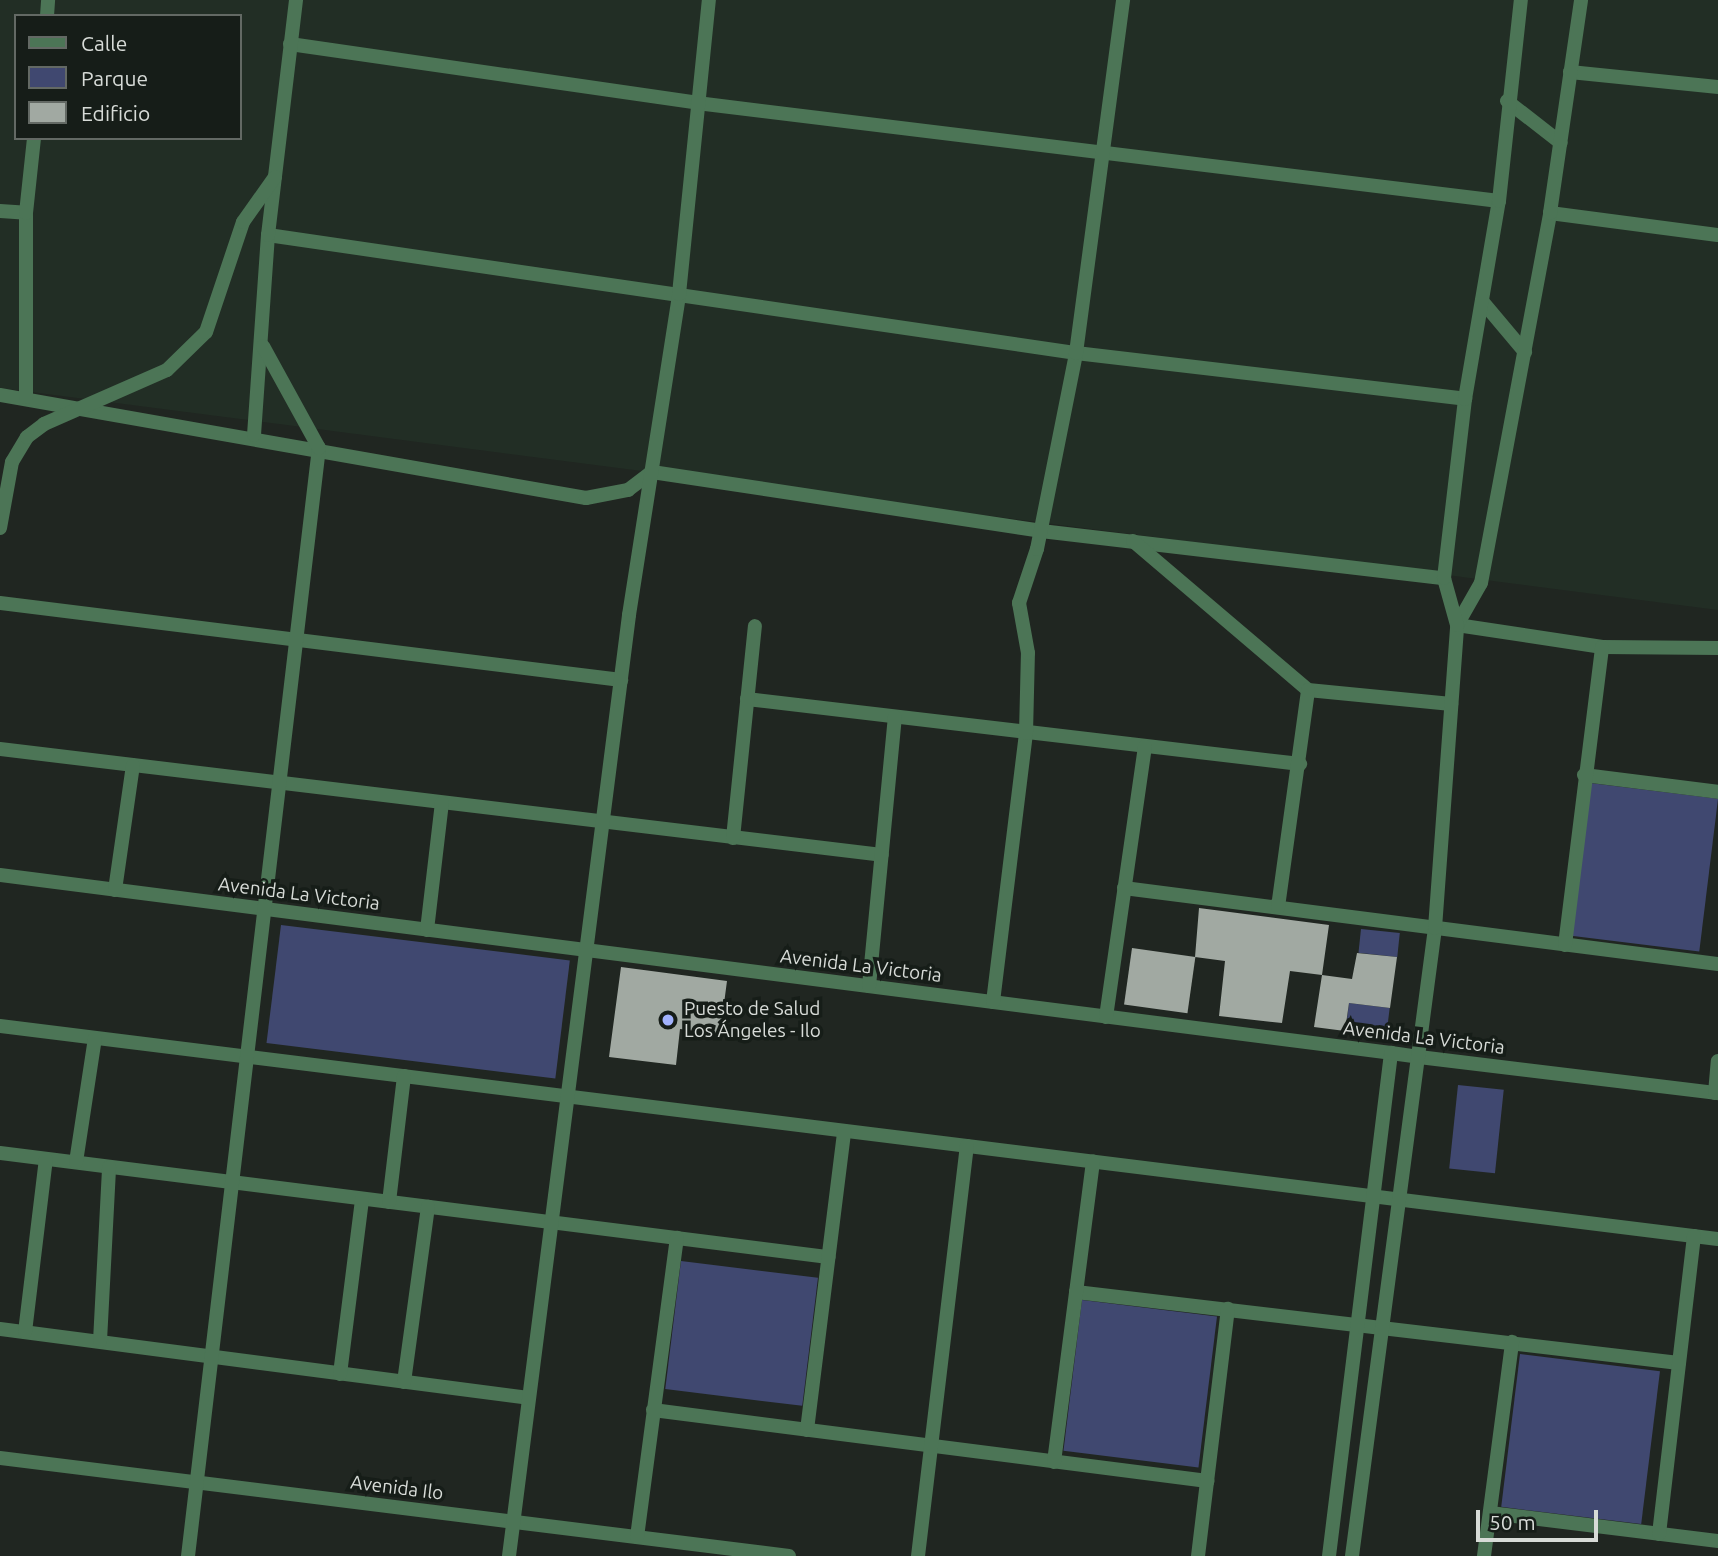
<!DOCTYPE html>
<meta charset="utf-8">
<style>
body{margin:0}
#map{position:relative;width:1718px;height:1556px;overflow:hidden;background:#202621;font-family:Ubuntu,sans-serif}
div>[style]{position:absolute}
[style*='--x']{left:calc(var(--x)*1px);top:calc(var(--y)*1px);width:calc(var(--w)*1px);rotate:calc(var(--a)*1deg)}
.built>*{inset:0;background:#222e25}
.green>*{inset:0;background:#404870;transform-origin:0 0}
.building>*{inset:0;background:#a1a9a2;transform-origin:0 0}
.minor>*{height:14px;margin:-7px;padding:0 7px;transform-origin:7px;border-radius:7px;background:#4c7556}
.tertiary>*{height:14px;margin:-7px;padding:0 7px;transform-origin:7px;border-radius:7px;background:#4c7556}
.dots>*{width:19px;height:19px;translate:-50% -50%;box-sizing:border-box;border:4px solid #161d18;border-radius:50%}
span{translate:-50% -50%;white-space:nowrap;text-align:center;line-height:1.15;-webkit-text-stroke:7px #161d18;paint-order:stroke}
.street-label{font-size:19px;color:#d7dbd7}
.poi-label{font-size:19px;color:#d7dbd7}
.left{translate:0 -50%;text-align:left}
.legend{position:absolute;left:14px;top:14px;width:228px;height:126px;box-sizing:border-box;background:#161d18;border:2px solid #636964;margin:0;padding:9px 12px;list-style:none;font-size:21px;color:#d7dbd7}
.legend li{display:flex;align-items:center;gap:14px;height:35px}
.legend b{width:35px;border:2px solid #636964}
.scale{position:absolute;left:1476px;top:1510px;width:122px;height:32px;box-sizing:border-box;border:4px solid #d7dbd7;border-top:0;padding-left:9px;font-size:21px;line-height:24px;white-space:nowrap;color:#d7dbd7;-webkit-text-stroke:5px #161d18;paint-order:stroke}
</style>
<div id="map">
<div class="built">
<i style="clip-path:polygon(evenodd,0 0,1718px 0,1718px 610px,0 388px,0 0,16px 16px,240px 16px,240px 138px,16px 138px,16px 16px)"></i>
</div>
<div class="green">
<i style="left:1590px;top:783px;width:129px;height:154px;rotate:7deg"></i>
<i style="left:281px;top:925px;width:291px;height:119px;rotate:7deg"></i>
<i style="left:1361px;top:929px;width:39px;height:24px;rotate:6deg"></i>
<i style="left:1349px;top:1003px;width:41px;height:28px;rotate:7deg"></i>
<i style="left:1458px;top:1085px;width:46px;height:84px;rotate:6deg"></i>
<i style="left:681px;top:1261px;width:138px;height:129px;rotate:7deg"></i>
<i style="left:1082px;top:1300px;width:136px;height:152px;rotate:7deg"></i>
<i style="left:1520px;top:1354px;width:141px;height:154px;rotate:7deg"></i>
</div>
<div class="building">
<i style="clip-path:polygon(1199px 908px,1329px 925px,1322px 975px,1290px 971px,1282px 1023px,1219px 1016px,1225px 961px,1195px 957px)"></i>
<i style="left:1132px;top:948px;width:64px;height:57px;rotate:8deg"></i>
<i style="clip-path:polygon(1357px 953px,1397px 957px,1390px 1008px,1349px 1003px,1345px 1031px,1314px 1027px,1322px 975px,1352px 979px)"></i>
<i style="clip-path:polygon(621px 967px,727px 981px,720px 1034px,680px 1029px,676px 1065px,609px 1057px)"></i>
</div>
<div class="minor">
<i style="--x:47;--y:16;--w:16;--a:-86"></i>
<i style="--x:290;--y:44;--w:411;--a:8.2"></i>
<i style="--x:697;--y:103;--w:808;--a:6.97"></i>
<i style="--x:1570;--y:72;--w:149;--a:5.8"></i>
<i style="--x:0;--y:211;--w:26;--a:4"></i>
<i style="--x:1550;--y:213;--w:169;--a:7.5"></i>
<i style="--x:268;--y:235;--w:817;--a:8.31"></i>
<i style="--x:1076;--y:353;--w:392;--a:6.7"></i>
<i style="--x:0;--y:395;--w:595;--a:9.97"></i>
<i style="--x:586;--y:498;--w:43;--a:-10.8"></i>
<i style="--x:628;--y:490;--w:30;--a:-37"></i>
<i style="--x:652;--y:472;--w:393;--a:8.6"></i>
<i style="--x:1041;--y:531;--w:406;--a:6.7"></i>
<i style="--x:26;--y:397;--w:184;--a:-90"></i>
<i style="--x:26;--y:213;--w:75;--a:-83.9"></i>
<i style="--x:254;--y:435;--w:200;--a:-86"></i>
<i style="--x:268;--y:235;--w:237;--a:-83.2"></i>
<i style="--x:0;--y:528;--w:67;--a:-79.7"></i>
<i style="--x:12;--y:462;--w:29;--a:-59"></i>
<i style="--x:27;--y:437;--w:21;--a:-37"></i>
<i style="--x:44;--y:424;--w:134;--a:-23.7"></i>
<i style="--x:167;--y:370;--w:54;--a:-44.3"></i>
<i style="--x:206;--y:332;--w:116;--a:-71.4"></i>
<i style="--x:243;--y:222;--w:55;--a:-54.6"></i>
<i style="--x:1133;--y:541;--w:230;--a:40.4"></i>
<i style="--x:1308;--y:690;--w:144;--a:5.6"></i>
<i style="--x:0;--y:603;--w:626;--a:7.07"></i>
<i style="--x:1457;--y:625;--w:147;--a:8.6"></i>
<i style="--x:1602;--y:647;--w:116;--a:0.5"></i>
<i style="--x:747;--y:699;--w:557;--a:6.7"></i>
<i style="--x:0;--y:749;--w:888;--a:6.85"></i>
<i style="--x:1584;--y:775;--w:135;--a:7.2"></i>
<i style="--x:733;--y:838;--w:213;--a:-84.1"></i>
<i style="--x:0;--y:875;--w:1402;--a:7.29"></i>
<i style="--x:1124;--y:888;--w:599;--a:7.29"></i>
<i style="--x:115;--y:890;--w:126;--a:-81.8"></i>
<i style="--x:1278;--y:907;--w:219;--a:-82.1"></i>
<i style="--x:427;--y:930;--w:128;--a:-83.3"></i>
<i style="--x:1565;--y:945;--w:300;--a:-82.9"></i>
<i style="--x:869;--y:986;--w:270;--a:-84.5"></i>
<i style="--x:993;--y:1002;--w:271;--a:-83"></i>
<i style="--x:1026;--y:733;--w:80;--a:-88.6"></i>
<i style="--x:1028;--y:653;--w:51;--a:-100.2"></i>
<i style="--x:1019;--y:603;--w:57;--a:-71.6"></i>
<i style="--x:1037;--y:549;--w:200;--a:-78.7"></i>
<i style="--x:1076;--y:353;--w:356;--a:-82.4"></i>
<i style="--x:1106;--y:1017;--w:273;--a:-81.8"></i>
<i style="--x:0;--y:1026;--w:1731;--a:7.07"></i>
<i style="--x:1419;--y:1057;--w:301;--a:6.9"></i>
<i style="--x:1715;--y:1093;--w:32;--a:-85"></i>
<i style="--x:0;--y:1153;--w:835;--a:7.16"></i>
<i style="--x:76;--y:1162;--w:125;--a:-81.3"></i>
<i style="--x:389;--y:1202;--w:127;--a:-83.2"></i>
<i style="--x:1076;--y:1292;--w:607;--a:6.72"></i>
<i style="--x:0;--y:1329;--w:533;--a:7.43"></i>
<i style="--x:25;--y:1332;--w:174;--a:-83.1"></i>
<i style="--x:100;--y:1341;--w:174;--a:-87"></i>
<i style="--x:340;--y:1374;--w:176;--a:-82.8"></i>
<i style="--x:404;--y:1382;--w:177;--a:-82.2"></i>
<i style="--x:653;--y:1410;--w:559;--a:7.3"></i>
<i style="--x:807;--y:1430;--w:301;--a:-82.9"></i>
<i style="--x:0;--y:1458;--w:795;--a:7.08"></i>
<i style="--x:1054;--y:1462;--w:303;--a:-82.6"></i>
<i style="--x:1490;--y:1513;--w:230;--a:7"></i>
<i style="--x:1659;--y:1534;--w:300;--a:-83.3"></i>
<i style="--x:637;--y:1537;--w:302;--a:-82.4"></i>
<i style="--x:188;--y:1556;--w:1116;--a:-83.26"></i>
<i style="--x:319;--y:448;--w:116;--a:-118.8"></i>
<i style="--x:509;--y:1556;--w:949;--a:-82.73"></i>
<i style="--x:629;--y:615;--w:325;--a:-81.1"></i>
<i style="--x:679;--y:294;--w:296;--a:-84.2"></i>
<i style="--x:918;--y:1556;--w:413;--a:-83.2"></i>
<i style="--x:1198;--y:1556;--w:249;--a:-83.1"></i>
<i style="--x:1484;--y:1556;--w:216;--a:-82.5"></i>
</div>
<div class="tertiary">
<i style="--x:1507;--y:101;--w:68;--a:37.9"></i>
<i style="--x:1482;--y:301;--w:67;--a:49.9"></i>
<i style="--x:1457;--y:625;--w:48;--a:-60.3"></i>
<i style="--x:1481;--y:583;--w:376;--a:-79.4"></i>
<i style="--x:1550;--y:213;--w:215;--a:-81.7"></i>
<i style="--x:1329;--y:1556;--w:507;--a:-82.97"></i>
<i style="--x:1391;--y:1053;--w:28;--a:8"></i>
<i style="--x:1352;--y:1556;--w:633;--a:-82.47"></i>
<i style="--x:1435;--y:928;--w:304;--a:-85.8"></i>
<i style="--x:1457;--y:625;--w:49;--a:-105.5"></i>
<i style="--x:1444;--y:578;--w:180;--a:-83.3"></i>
<i style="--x:1465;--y:399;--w:201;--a:-80.3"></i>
<i style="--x:1499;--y:201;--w:202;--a:-83.8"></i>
</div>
<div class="dots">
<i style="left:668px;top:1020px;background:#a2b2fd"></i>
</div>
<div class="street-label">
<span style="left:299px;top:894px;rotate:7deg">Avenida La Victoria</span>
<span style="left:861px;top:966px;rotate:7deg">Avenida La Victoria</span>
<span style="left:1424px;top:1038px;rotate:7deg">Avenida La Victoria</span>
<span style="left:397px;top:1488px;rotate:7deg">Avenida Ilo</span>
</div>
<div class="poi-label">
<span class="left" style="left:684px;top:1020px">Puesto de Salud<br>Los Ángeles - Ilo</span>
</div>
<ul class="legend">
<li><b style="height:9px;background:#4c7556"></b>Calle</li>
<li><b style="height:19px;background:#404870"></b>Parque</li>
<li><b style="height:19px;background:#a1a9a2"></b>Edificio</li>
</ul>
<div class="scale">50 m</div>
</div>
